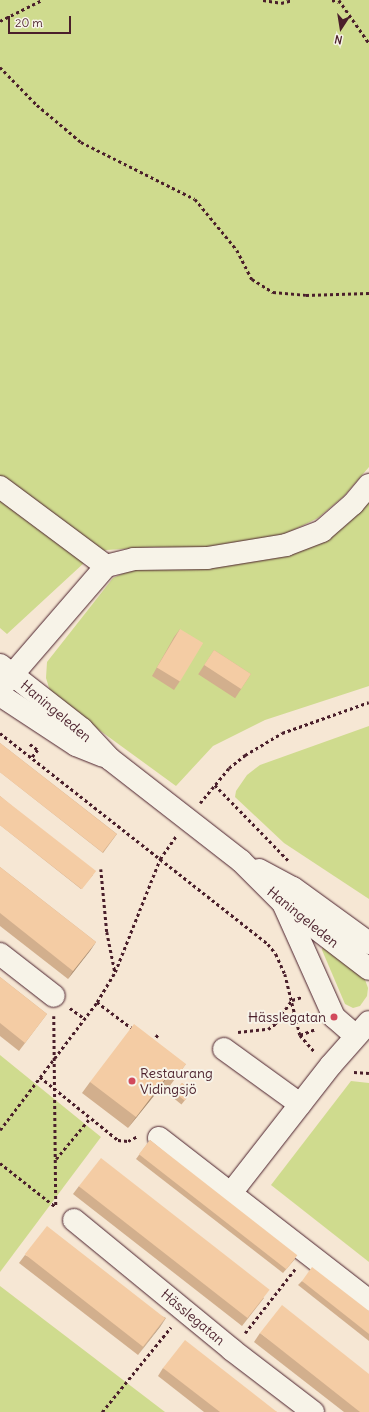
<!DOCTYPE html>
<meta charset="utf-8">
<style>
body{margin:0}
#map{position:relative;width:369px;height:1412px;overflow:hidden;background:#f6e7d4;font-family:Delius,sans-serif}
div>[style]{position:absolute}
[style*='--x']{left:calc(var(--x)*1px);top:calc(var(--y)*1px);width:calc(var(--w)*1px);rotate:calc(var(--a)*1deg)}
.green>*{inset:0;background:#cfdb8e}
.path>*{height:2.5px;margin-top:-1.25px;transform-origin:0;background:repeating-linear-gradient(90deg,#4a1f2b 0 3px,transparent 0 6px)}
.roads{filter:drop-shadow(0 0 1px #4a1f2b) drop-shadow(0 0 1px #4a1f2b)}
.minor>*{height:22px;margin:-11px;padding:0 11px;transform-origin:11px;border-radius:11px;background:#f7f3e8}
.major>*{height:22px;margin:-11px;padding:0 11px;transform-origin:11px;border-radius:11px;background:#f7f3e8}
.wall>*{inset:0;background:#d2af8d;transform-origin:0 0}
.shaded-wall>*{inset:0;background:#ab8f73}
.building>*{inset:0;background:#f4cca4;transform-origin:0 0}
.dots>*{width:11px;height:11px;translate:-50% -50%;box-sizing:border-box;border:2px solid #f7f3e8;border-radius:50%}
span{translate:-50% -50%;white-space:nowrap;text-align:center;line-height:1.15;-webkit-text-stroke:4px #f7f3e8;paint-order:stroke}
.street-label{font-size:14px;color:#4a1f2b}
.poi-label{font-size:14px;color:#4a1f2b}
.right{translate:-100% -50%;text-align:right}
.left{translate:0 -50%;text-align:left}
.north{position:absolute;left:321px;top:8px;width:40px;height:40px;-webkit-text-stroke:3px #f7f3e8;paint-order:stroke;rotate:192deg;font-size:11px;font-weight:700;line-height:16px;text-align:center;color:#4a1f2b}
.north::after{content:'';display:block;margin:auto;width:14px;height:18px;background:#4a1f2b;clip-path:polygon(50% 0,100% 100%,50% 72%,0 100%)}
.scale{position:absolute;left:8px;top:16px;width:63px;height:18px;box-sizing:border-box;border:2px solid #4a1f2b;border-top:0;padding-left:5px;font-size:12px;line-height:14px;white-space:nowrap;color:#4a1f2b;-webkit-text-stroke:3px #f7f3e8;paint-order:stroke}
</style>
<div id="map">
<div class="green">
<i style="clip-path:polygon(0 0,369px 0,369px 467px,344px 496px,318px 518px,279px 537px,197px 549px,156px 547px,106px 550px,85px 562px,7px 634px,0 628px)"></i>
<i style="clip-path:polygon(369px 501px,369px 686px,265px 720px,213px 746px,176px 786px,58px 700px,50px 691px,46px 678px,47px 662px,113px 578px,133px 569px,330px 536px,345px 526px)"></i>
<i style="clip-path:polygon(369px 726px,369px 899px,284px 843px,235px 797px,236px 791px,247px 775px,260px 765px)"></i>
<i style="clip-path:polygon(323px 944px,363px 974px,368px 988px,367px 996px,360px 1006px,353px 1008px,345px 1004px,322px 950px)"></i>
<i style="clip-path:polygon(0 1055px,101px 1137px,0 1272px)"></i>
<i style="clip-path:polygon(351px 1081px,369px 1083px,369px 1262px,271px 1185px)"></i>
<i style="clip-path:polygon(0 1286px,165px 1412px,0 1412px)"></i>
</div>
<div class="path">
<i style="--x:263;--y:0;--w:18;--a:9"></i>
<i style="--x:281;--y:3;--w:12;--a:-14"></i>
<i style="--x:332;--y:0;--w:7;--a:16"></i>
<i style="--x:339;--y:0;--w:52;--a:55.1"></i>
<i style="--x:0;--y:21;--w:47;--a:-26.6"></i>
<i style="--x:0;--y:67;--w:53;--a:45.8"></i>
<i style="--x:37;--y:105;--w:57;--a:40.1"></i>
<i style="--x:81;--y:142;--w:127;--a:26.6"></i>
<i style="--x:195;--y:199;--w:66;--a:50.5"></i>
<i style="--x:237;--y:250;--w:33;--a:63"></i>
<i style="--x:252;--y:279;--w:25;--a:32"></i>
<i style="--x:273;--y:292;--w:33;--a:5"></i>
<i style="--x:306;--y:295;--w:63;--a:-1.8"></i>
<i style="--x:0;--y:733;--w:341;--a:38.2"></i>
<i style="--x:268;--y:944;--w:13;--a:51"></i>
<i style="--x:276;--y:954;--w:22;--a:66"></i>
<i style="--x:285;--y:974;--w:63;--a:76.2"></i>
<i style="--x:300;--y:1035;--w:21;--a:49"></i>
<i style="--x:30;--y:744;--w:10;--a:37"></i>
<i style="--x:38;--y:750;--w:11;--a:128"></i>
<i style="--x:215;--y:785;--w:105;--a:45.8"></i>
<i style="--x:200;--y:803;--w:45;--a:-50.4"></i>
<i style="--x:229;--y:768;--w:21;--a:-39"></i>
<i style="--x:245;--y:755;--w:43;--a:-30.7"></i>
<i style="--x:282;--y:733;--w:92;--a:-19.6"></i>
<i style="--x:101;--y:869;--w:63;--a:84.6"></i>
<i style="--x:107;--y:932;--w:41;--a:78.7"></i>
<i style="--x:97;--y:1002;--w:45;--a:36.9"></i>
<i style="--x:70;--y:1008;--w:17;--a:36"></i>
<i style="--x:54;--y:1016;--w:191;--a:89.4"></i>
<i style="--x:238;--y:1032;--w:30;--a:-6"></i>
<i style="--x:268;--y:1029;--w:9;--a:-36"></i>
<i style="--x:275;--y:1024;--w:29;--a:-55"></i>
<i style="--x:292;--y:1000;--w:10;--a:-17"></i>
<i style="--x:300;--y:1035;--w:17;--a:-21"></i>
<i style="--x:152;--y:1042;--w:11;--a:-52"></i>
<i style="--x:354;--y:1072;--w:15;--a:4"></i>
<i style="--x:40;--y:1077;--w:100;--a:38.9"></i>
<i style="--x:118;--y:1140;--w:10;--a:6"></i>
<i style="--x:128;--y:1141;--w:11;--a:-27"></i>
<i style="--x:0;--y:1130;--w:161;--a:-52.8"></i>
<i style="--x:97;--y:1002;--w:35;--a:-59"></i>
<i style="--x:115;--y:972;--w:122;--a:-68.3"></i>
<i style="--x:160;--y:859;--w:28;--a:-55"></i>
<i style="--x:56;--y:1159;--w:53;--a:-50.3"></i>
<i style="--x:0;--y:1163;--w:71;--a:38.2"></i>
<i style="--x:245;--y:1333;--w:81;--a:-52"></i>
<i style="--x:102;--y:1412;--w:109;--a:-50.9"></i>
</div>
<div class="roads">
<div class="minor">
<i style="--x:0;--y:487;--w:132;--a:36.7"></i>
<i style="--x:0;--y:689;--w:162;--a:-49.2"></i>
<i style="--x:106;--y:566;--w:29;--a:-14"></i>
<i style="--x:134;--y:559;--w:73;--a:-0.8"></i>
<i style="--x:207;--y:558;--w:80;--a:-9.3"></i>
<i style="--x:286;--y:545;--w:39;--a:-21"></i>
<i style="--x:322;--y:531;--w:41;--a:-41.1"></i>
<i style="--x:353;--y:504;--w:25;--a:-50"></i>
<i style="--x:283;--y:903;--w:125;--a:65.9"></i>
<i style="--x:334;--y:1017;--w:28;--a:41"></i>
<i style="--x:0;--y:954;--w:68;--a:37.9"></i>
<i style="--x:224;--y:1049;--w:94;--a:35.9"></i>
<i style="--x:159;--y:1138;--w:266;--a:37.8"></i>
<i style="--x:231;--y:1193;--w:162;--a:-52"></i>
<i style="--x:331;--y:1065;--w:57;--a:-48.5"></i>
<i style="--x:74;--y:1220;--w:205;--a:39.4"></i>
<i style="--x:232;--y:1350;--w:102;--a:37.4"></i>
</div>
<div class="major">
<i style="--x:0;--y:665;--w:104;--a:38"></i>
<i style="--x:82;--y:729;--w:41;--a:47"></i>
<i style="--x:110;--y:759;--w:166;--a:37.9"></i>
<i style="--x:241;--y:861;--w:59;--a:45"></i>
<i style="--x:283;--y:903;--w:108;--a:37.5"></i>
<i style="--x:0;--y:695;--w:91;--a:33.3"></i>
<i style="--x:76;--y:745;--w:29;--a:22"></i>
<i style="--x:259;--y:870;--w:38;--a:28"></i>
<i style="--x:293;--y:888;--w:94;--a:35.9"></i>
</div>
</div>
<div class="wall">
<i style="clip-path:polygon(180px 629px,180px 681px,174px 690px,152px 676px,174px 637px)"></i>
<i style="left:214px;top:650px;width:44px;height:29px;rotate:33deg"></i>
<i style="clip-path:polygon(0 743px,117px 834px,103px 853px,0 772px)"></i>
<i style="clip-path:polygon(0 796px,93px 875px,81px 889px,0 825px)"></i>
<i style="clip-path:polygon(0 867px,96px 942px,68px 979px,0 926px)"></i>
<i style="clip-path:polygon(0 977px,47px 1014px,19px 1051px,0 1036px)"></i>
<i style="clip-path:polygon(186px 1064px,166px 1091px,161px 1087px,128px 1128px,82px 1093px,90px 1082px)"></i>
<i style="left:182px;top:1083px;width:13px;height:17px;rotate:39deg"></i>
<i style="clip-path:polygon(150px 1140px,295px 1259px,283px 1273px,136px 1159px)"></i>
<i style="clip-path:polygon(79px 1186px,264px 1298px,242px 1326px,73px 1194px)"></i>
<i style="clip-path:polygon(25px 1255px,166px 1318px,138px 1355px,19px 1263px)"></i>
<i style="clip-path:polygon(302px 1281px,369px 1311px,369px 1341px,298px 1285px)"></i>
<i style="clip-path:polygon(260px 1333px,369px 1412px,344px 1412px,254px 1342px)"></i>
<i style="clip-path:polygon(163px 1368px,277px 1412px,204px 1412px,158px 1376px)"></i>
</div>
<div class="shaded-wall">
<i style="clip-path:polygon(96px 942px,90px 951px,68px 979px,73px 971px)"></i>
<i style="clip-path:polygon(168px 1075px,161px 1087px,128px 1128px,136px 1117px)"></i>
<i style="clip-path:polygon(166px 1318px,160px 1327px,138px 1355px,144px 1347px)"></i>
</div>
<div class="building">
<i style="left:180px;top:629px;width:27px;height:45px;rotate:31deg"></i>
<i style="left:214px;top:650px;width:44px;height:18px;rotate:33deg"></i>
<i style="left:0;top:743px;width:148px;height:23px;rotate:38deg"></i>
<i style="left:0;top:796px;width:122px;height:23px;rotate:38deg"></i>
<i style="clip-path:polygon(0 867px,96px 942px,73px 971px,0 913px)"></i>
<i style="clip-path:polygon(0 977px,47px 1014px,25px 1043px,0 1023px)"></i>
<i style="clip-path:polygon(134px 1024px,186px 1064px,174px 1080px,168px 1075px,136px 1117px,90px 1082px)"></i>
<i style="left:182px;top:1083px;width:13px;height:12px;rotate:39deg"></i>
<i style="left:150px;top:1140px;width:187px;height:18px;rotate:38deg"></i>
<i style="left:101px;top:1158px;width:214px;height:36px;rotate:38deg"></i>
<i style="left:47px;top:1226px;width:150px;height:36px;rotate:38deg"></i>
<i style="clip-path:polygon(312px 1267px,369px 1311px,369px 1334px,302px 1281px)"></i>
<i style="clip-path:polygon(282px 1305px,369px 1374px,369px 1412px,360px 1412px,260px 1333px)"></i>
<i style="clip-path:polygon(185px 1340px,277px 1412px,220px 1412px,163px 1368px)"></i>
</div>
<div class="dots">
<i style="left:334px;top:1017px;background:#d1495b"></i>
<i style="left:132px;top:1081px;background:#d1495b"></i>
</div>
<div class="street-label">
<span style="left:56px;top:711px;rotate:40deg">Haningeleden</span>
<span style="left:303px;top:917px;rotate:39deg">Haningeleden</span>
<span style="left:193px;top:1317px;rotate:40deg">Hässlegatan</span>
</div>
<div class="poi-label">
<span class="right" style="left:326px;top:1017px">Hässlegatan</span>
<span class="left" style="left:140px;top:1081px">Restaurang<br>Vidingsjö</span>
</div>
<div class="north">N</div>
<div class="scale">20 m</div>
</div>
